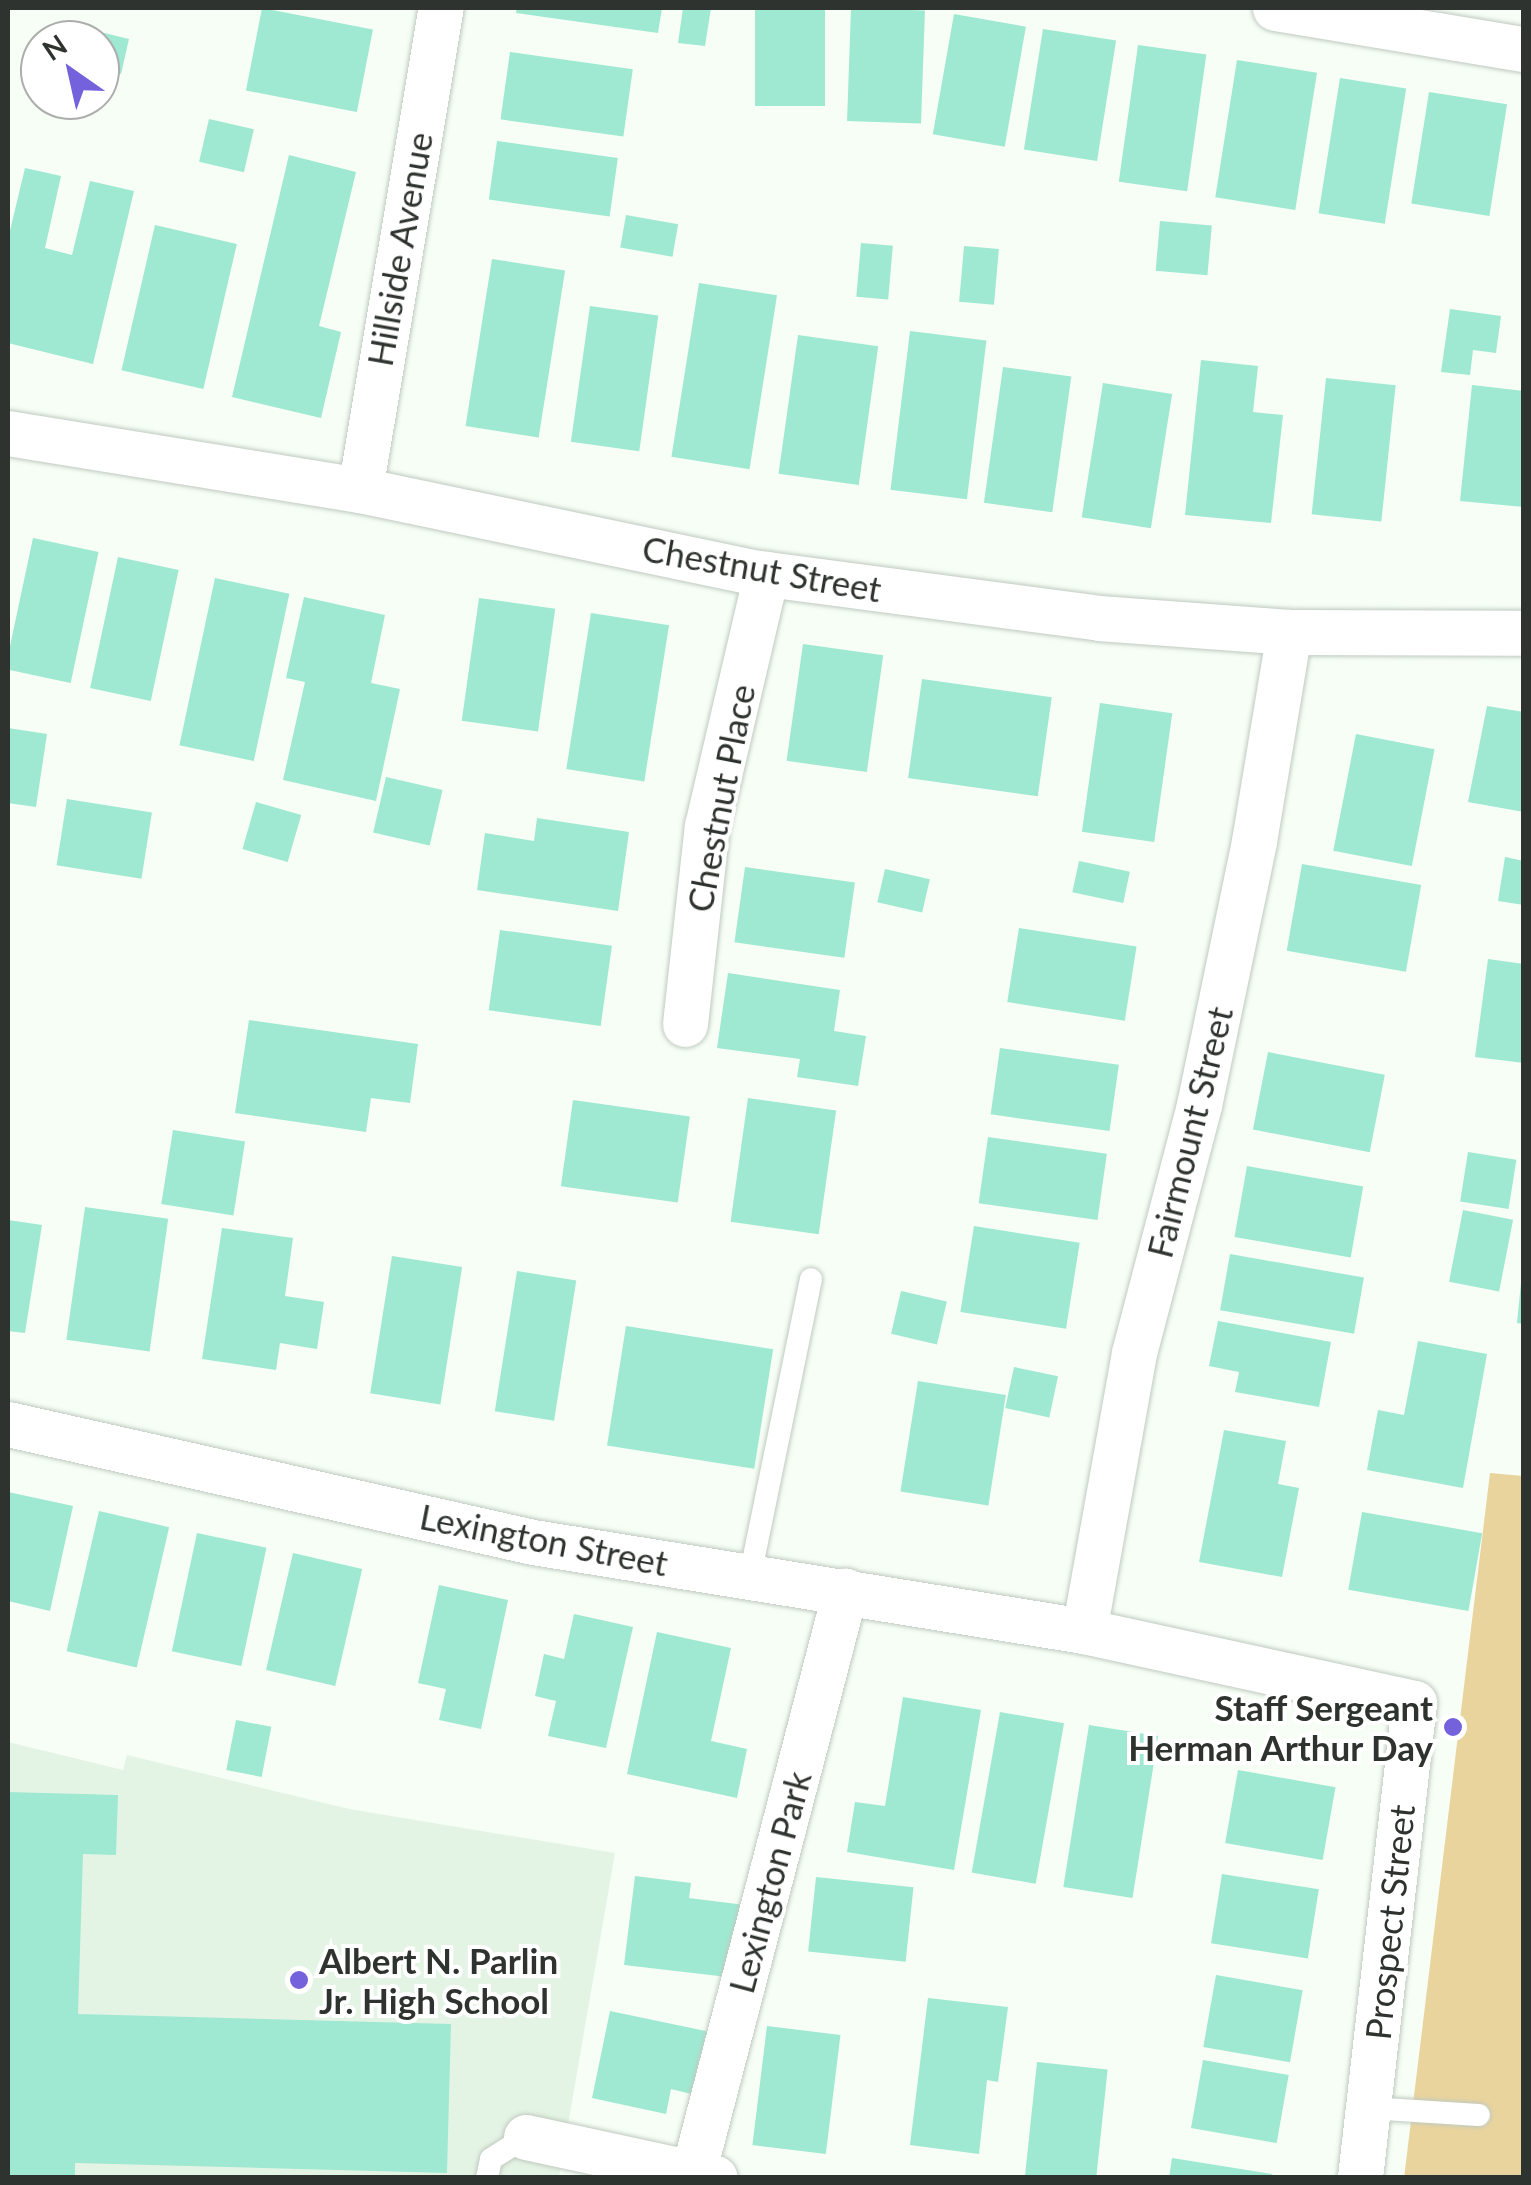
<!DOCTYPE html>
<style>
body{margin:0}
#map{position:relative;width:1531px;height:2185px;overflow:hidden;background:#f6fef6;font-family:Lato,sans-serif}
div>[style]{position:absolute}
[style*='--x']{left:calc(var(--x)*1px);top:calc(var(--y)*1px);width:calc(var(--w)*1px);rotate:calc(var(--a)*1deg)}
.built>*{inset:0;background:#e4f4e4}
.green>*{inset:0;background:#ead49d}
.building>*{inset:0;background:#9fe9d2;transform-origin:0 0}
.roads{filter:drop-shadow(0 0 2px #c0cac0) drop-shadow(0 0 2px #c0cac0)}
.service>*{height:22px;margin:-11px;padding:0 11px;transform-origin:11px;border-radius:11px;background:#fff}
.minor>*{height:45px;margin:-22.5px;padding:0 22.5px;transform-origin:22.5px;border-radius:22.5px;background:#fff}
.dots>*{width:28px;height:28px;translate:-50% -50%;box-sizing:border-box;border:5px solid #fff;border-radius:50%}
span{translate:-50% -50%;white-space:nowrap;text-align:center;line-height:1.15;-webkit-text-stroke:8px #fff;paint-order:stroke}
.street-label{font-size:35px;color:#2f332f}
.poi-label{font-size:35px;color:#2f332f;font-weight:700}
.right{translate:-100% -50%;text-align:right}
.left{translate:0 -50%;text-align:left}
.frame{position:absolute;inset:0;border:10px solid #2f332f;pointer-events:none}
.north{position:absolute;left:20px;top:20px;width:100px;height:100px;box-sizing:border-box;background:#fff;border:2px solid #acadac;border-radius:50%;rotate:326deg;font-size:28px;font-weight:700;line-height:40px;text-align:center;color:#2f332f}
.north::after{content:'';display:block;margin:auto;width:35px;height:45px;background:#7461dc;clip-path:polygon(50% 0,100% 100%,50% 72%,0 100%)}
</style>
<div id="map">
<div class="built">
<i style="clip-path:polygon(8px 1742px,123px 1770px,127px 1755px,349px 1809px,615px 1853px,559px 2177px,8px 2178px)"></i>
</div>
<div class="green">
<i style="clip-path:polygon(1490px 1473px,1523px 1476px,1523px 2177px,1404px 2178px)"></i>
</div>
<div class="building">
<i style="left:262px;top:8px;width:113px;height:84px;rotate:11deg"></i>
<i style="clip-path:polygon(517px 8px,662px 8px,658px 33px,516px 13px)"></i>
<i style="clip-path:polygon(683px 8px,711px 8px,705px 46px,678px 43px)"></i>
<i style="left:755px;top:8px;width:70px;height:98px"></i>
<i style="left:851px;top:8px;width:74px;height:113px;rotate:2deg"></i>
<i style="left:954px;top:14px;width:73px;height:122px;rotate:10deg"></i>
<i style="clip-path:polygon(80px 27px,129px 39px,121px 74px,100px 69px,100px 40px,77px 40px)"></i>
<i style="left:1043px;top:29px;width:74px;height:122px;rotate:9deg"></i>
<i style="left:1138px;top:45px;width:69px;height:138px;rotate:8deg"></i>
<i style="left:510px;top:52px;width:124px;height:68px;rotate:8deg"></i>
<i style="left:1237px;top:60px;width:81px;height:139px;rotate:9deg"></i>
<i style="left:1340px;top:78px;width:67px;height:137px;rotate:9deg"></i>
<i style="left:1429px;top:92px;width:79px;height:113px;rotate:9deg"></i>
<i style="left:209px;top:119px;width:46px;height:44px;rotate:13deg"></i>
<i style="left:497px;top:141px;width:122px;height:59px;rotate:8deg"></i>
<i style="clip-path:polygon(289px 155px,356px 172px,319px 326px,341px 332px,321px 418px,232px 397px)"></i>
<i style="clip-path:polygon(25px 168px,61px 176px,45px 248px,72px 255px,90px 181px,134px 191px,93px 364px,8px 343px,8px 239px)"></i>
<i style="left:626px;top:215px;width:53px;height:33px;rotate:10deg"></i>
<i style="left:1160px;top:221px;width:52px;height:50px;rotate:5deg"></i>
<i style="left:155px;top:225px;width:84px;height:149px;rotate:13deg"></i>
<i style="left:861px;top:243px;width:32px;height:54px;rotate:5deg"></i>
<i style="left:964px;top:246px;width:35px;height:56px;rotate:5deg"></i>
<i style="left:492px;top:259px;width:74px;height:169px;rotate:9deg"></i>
<i style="left:699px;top:283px;width:79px;height:176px;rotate:9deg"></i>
<i style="left:590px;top:306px;width:69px;height:137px;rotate:8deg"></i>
<i style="clip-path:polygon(1450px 309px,1501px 316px,1496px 353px,1473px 350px,1470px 375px,1441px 372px)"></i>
<i style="left:910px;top:331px;width:77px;height:160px;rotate:7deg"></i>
<i style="left:798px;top:335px;width:81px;height:140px;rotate:8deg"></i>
<i style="clip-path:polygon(1201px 360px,1258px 366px,1253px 412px,1283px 415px,1271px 523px,1185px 515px)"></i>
<i style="left:1003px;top:367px;width:69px;height:137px;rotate:8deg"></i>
<i style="left:1326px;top:378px;width:70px;height:137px;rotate:6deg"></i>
<i style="left:1103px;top:383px;width:70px;height:136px;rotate:9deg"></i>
<i style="clip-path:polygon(1472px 385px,1524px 391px,1524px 507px,1460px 501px)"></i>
<i style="left:33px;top:538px;width:67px;height:134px;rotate:12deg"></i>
<i style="left:118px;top:557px;width:62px;height:134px;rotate:12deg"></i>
<i style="left:215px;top:578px;width:76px;height:171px;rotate:12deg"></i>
<i style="clip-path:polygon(304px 597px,385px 615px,371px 683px,400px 689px,376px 801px,283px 780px,305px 682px,286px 678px)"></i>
<i style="left:479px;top:598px;width:77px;height:124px;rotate:8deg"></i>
<i style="left:591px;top:613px;width:79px;height:158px;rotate:9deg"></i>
<i style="left:803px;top:644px;width:81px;height:118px;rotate:8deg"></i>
<i style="left:922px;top:679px;width:131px;height:100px;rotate:8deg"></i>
<i style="left:1100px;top:703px;width:73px;height:130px;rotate:8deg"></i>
<i style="clip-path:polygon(1487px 706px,1524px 712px,1524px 812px,1468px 802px)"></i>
<i style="clip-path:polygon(8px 728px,47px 734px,36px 807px,8px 803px)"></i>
<i style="left:1356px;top:734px;width:80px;height:119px;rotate:11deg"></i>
<i style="left:386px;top:777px;width:58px;height:57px;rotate:13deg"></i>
<i style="left:67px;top:799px;width:86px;height:67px;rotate:9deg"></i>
<i style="left:256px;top:802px;width:47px;height:49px;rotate:16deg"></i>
<i style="clip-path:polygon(537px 818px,629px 832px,618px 911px,477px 890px,485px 833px,534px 841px)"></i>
<i style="clip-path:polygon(1505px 857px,1524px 861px,1524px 905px,1498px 901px)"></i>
<i style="left:1079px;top:861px;width:52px;height:32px;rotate:12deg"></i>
<i style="left:1302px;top:864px;width:121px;height:88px;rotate:10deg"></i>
<i style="left:745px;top:867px;width:111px;height:76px;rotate:8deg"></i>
<i style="left:885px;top:869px;width:46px;height:34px;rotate:13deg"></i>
<i style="left:1019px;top:928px;width:119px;height:75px;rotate:9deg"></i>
<i style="left:500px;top:930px;width:113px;height:81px;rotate:8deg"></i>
<i style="clip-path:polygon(1488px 959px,1524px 964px,1524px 1063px,1475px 1057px)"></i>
<i style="clip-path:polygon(728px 973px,840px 990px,834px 1031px,866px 1036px,858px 1086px,797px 1077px,800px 1059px,717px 1048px)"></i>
<i style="clip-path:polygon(249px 1020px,418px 1044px,410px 1103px,371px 1098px,366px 1132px,235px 1113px)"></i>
<i style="left:1000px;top:1048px;width:120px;height:67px;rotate:8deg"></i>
<i style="left:1268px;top:1052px;width:119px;height:79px;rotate:11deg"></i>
<i style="left:748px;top:1098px;width:89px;height:125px;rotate:8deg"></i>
<i style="left:573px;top:1100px;width:118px;height:87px;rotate:8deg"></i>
<i style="left:173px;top:1130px;width:73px;height:75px;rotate:9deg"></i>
<i style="left:988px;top:1137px;width:120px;height:67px;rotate:8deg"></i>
<i style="left:1468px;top:1152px;width:49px;height:50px;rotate:9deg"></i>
<i style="left:1247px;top:1166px;width:118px;height:72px;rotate:10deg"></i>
<i style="left:85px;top:1207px;width:84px;height:134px;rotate:8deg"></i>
<i style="left:1463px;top:1210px;width:51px;height:73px;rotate:11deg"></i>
<i style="clip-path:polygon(8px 1220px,42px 1225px,25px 1333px,8px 1331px)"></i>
<i style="left:974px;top:1226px;width:107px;height:87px;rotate:9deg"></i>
<i style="clip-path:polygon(222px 1228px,293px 1238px,285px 1296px,324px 1302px,317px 1349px,280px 1343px,276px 1370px,202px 1359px)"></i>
<i style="left:1230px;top:1254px;width:136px;height:57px;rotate:10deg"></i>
<i style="left:392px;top:1256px;width:71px;height:139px;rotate:9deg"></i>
<i style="left:517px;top:1271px;width:60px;height:142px;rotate:9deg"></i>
<i style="clip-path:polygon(1521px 1283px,1524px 1283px,1524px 1324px,1517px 1323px)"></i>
<i style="left:901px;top:1291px;width:47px;height:44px;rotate:13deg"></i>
<i style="clip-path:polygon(1218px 1321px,1331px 1342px,1319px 1407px,1235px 1392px,1239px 1372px,1209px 1366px)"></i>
<i style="left:626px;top:1326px;width:149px;height:121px;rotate:9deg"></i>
<i style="clip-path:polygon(1418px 1341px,1487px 1354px,1463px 1488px,1367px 1470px,1378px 1410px,1404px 1415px)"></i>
<i style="left:1014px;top:1367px;width:45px;height:42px;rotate:12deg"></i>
<i style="left:918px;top:1381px;width:89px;height:112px;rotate:9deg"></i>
<i style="clip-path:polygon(1224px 1430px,1286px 1441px,1278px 1484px,1299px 1488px,1282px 1577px,1199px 1562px)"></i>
<i style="clip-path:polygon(8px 1492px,73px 1506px,50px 1611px,8px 1601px)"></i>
<i style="left:99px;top:1511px;width:72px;height:144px;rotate:13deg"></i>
<i style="left:1362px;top:1512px;width:122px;height:79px;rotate:10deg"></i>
<i style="left:197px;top:1533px;width:71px;height:121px;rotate:12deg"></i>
<i style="left:293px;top:1553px;width:71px;height:120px;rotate:13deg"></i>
<i style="clip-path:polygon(439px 1585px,508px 1600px,481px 1729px,439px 1720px,446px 1689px,418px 1683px)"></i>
<i style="clip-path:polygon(574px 1614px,633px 1627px,606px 1748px,548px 1736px,556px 1701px,535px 1696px,544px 1654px,564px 1659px)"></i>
<i style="clip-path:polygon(657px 1632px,731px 1648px,711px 1741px,747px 1749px,737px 1798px,627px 1774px)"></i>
<i style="clip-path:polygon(903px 1697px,981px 1710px,954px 1870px,847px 1852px,855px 1802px,885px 1806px)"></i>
<i style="left:1000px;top:1712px;width:65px;height:163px;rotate:10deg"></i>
<i style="left:236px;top:1720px;width:36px;height:51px;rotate:11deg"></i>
<i style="left:1089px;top:1725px;width:70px;height:164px;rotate:9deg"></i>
<i style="left:1238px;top:1770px;width:99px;height:74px;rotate:10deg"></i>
<i style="clip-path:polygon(8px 1792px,118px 1795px,116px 1855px,83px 1854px,78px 2014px,451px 2024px,447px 2173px,75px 2163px,75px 2178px,8px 2178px)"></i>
<i style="left:1222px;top:1874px;width:98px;height:70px;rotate:9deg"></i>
<i style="clip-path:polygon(635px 1876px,691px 1883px,689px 1898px,745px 1905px,736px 1978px,624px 1965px)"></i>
<i style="left:816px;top:1877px;width:98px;height:75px;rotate:6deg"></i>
<i style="left:1216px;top:1975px;width:88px;height:73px;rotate:10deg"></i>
<i style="clip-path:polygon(928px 1998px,1008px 2007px,998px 2082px,987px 2080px,979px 2154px,910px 2145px)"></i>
<i style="clip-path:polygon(610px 2011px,720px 2034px,707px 2098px,671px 2089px,666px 2114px,592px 2098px)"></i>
<i style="left:767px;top:2026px;width:74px;height:120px;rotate:7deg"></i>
<i style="left:1203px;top:2060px;width:87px;height:69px;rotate:10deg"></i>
<i style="left:1037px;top:2062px;width:71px;height:115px;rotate:6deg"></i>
<i style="clip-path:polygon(1172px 2158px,1272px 2174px,1271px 2178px,1169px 2178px)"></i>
</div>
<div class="roads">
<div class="service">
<i style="--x:750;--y:1576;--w:303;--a:-78.4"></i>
<i style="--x:1368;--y:2108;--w:111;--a:3.6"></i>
<i style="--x:487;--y:2178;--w:19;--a:-78"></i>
<i style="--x:491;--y:2159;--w:41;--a:-32.2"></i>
</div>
<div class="minor">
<i style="--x:1275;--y:8;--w:252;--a:9.4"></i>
<i style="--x:8;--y:433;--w:357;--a:9.2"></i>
<i style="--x:360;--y:490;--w:408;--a:11.8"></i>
<i style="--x:759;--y:573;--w:343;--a:7.5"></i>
<i style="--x:1099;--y:618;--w:191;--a:4.2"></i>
<i style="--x:1289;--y:632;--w:235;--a:0.2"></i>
<i style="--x:360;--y:490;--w:489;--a:-80.5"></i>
<i style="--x:685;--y:1024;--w:199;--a:-83.7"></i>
<i style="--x:707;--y:826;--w:259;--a:-76.8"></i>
<i style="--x:8;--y:1424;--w:538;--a:12.67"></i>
<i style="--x:533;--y:1542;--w:558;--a:9.18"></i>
<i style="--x:1084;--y:1631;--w:338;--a:12.3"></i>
<i style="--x:1414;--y:1703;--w:478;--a:96.5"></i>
<i style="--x:1084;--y:1631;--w:282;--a:-79.8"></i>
<i style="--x:1134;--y:1353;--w:256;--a:-75.3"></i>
<i style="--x:1199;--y:1105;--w:270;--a:-78.2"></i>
<i style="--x:1254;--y:841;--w:212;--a:-80.5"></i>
<i style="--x:526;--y:2137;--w:193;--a:12.2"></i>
<i style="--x:693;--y:2173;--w:602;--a:-75.36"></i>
</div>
</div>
<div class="dots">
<i style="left:1453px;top:1727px;background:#7461dc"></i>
<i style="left:299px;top:1980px;background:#7461dc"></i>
</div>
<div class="street-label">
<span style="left:399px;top:249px;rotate:-80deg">Hillside Avenue</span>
<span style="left:762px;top:568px;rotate:10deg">Chestnut Street</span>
<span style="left:720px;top:798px;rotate:-79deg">Chestnut Place</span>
<span style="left:1189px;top:1132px;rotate:-76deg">Fairmount Street</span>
<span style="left:544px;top:1539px;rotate:11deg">Lexington Street</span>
<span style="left:769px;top:1882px;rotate:-75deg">Lexington Park</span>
<span style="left:1389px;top:1922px;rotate:-84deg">Prospect Street</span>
</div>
<div class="poi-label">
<span class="right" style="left:1433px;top:1727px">Staff Sergeant<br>Herman Arthur Day</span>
<span class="left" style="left:319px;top:1980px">Albert N. Parlin<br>Jr. High School</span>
</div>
<div class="frame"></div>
<div class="north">N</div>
</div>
